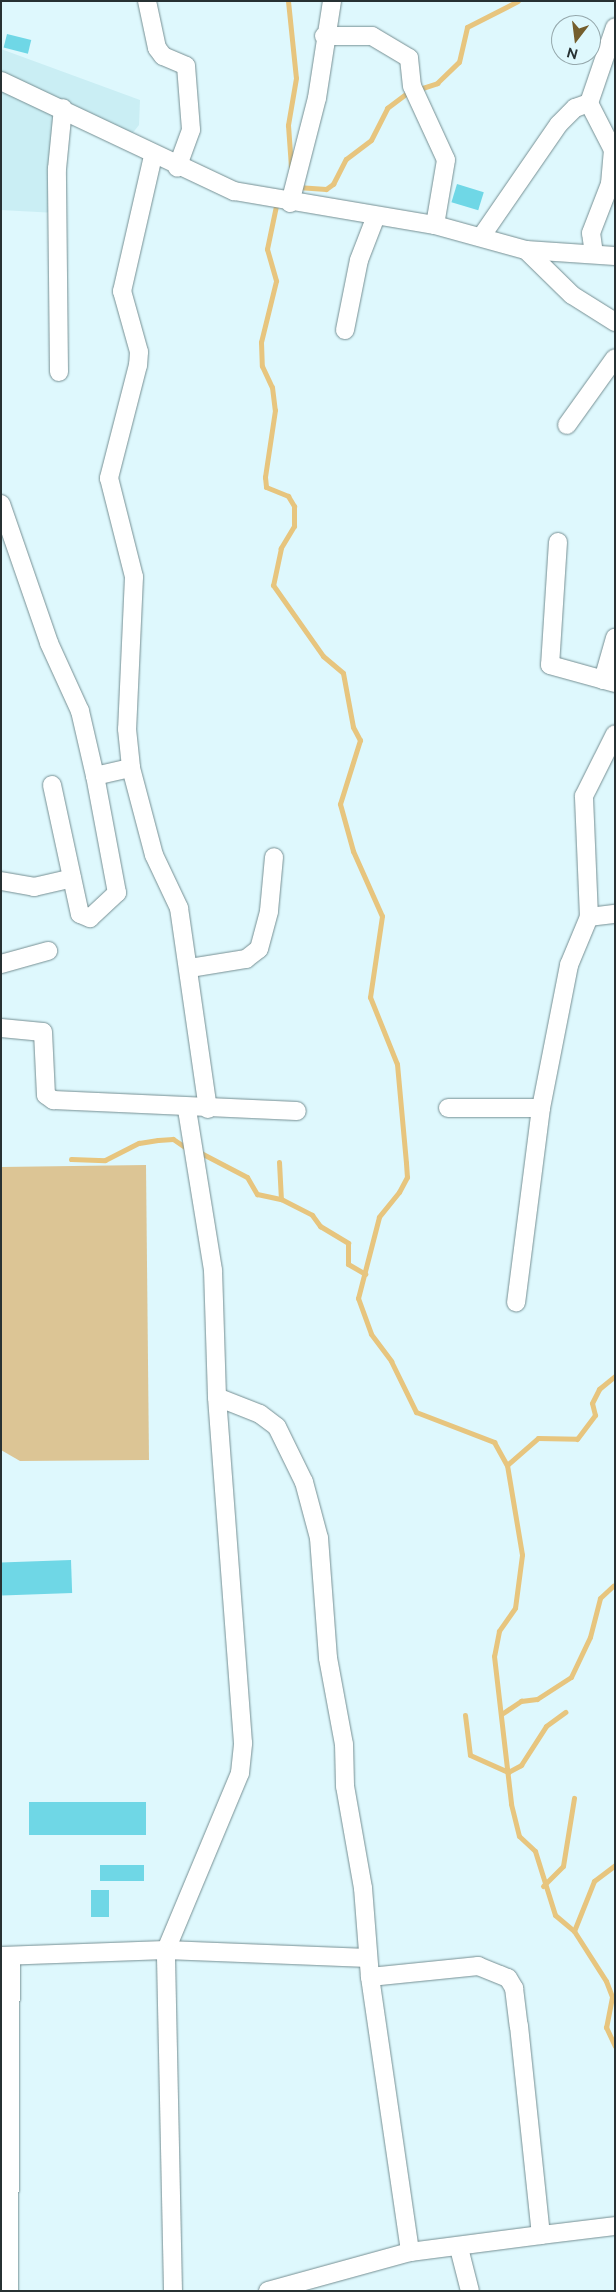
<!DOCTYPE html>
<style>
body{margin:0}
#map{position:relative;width:616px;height:2292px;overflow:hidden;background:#def8fd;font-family:Raleway,sans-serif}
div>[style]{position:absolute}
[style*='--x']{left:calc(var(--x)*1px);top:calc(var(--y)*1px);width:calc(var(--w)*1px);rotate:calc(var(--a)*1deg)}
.built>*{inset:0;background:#caeef4}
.green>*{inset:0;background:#dcc595}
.stream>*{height:5px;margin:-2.5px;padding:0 2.5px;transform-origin:2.5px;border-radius:2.5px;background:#e7c57e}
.building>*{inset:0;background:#6fd7e6;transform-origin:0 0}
.roads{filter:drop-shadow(0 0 1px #768f93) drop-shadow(0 0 1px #768f93)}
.minor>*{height:18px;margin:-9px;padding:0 9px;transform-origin:9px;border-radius:9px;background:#fff}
span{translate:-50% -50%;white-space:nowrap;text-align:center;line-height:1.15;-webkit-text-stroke:4px #def8fd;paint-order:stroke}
.frame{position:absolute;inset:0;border:2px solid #273133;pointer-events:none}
.north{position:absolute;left:551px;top:15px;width:50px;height:50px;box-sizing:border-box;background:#def8fd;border:1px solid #95a8ac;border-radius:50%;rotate:195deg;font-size:14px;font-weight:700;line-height:20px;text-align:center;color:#273133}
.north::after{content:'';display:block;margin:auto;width:18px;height:22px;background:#745e2d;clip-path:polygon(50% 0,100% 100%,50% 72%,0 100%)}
</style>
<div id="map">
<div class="built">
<i style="clip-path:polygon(1px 49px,140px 100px,139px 125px,124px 144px,74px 116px,52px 148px,56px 213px,1px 210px)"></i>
</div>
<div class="green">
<i style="clip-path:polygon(146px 1165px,149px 1460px,20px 1461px,1px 1450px,1px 1167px)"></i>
</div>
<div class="stream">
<i style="--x:288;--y:1;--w:77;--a:84.1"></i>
<i style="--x:296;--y:78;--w:48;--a:99.7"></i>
<i style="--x:288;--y:125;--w:42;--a:85.9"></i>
<i style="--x:297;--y:187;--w:29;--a:4"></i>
<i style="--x:326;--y:189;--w:9;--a:-36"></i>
<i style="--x:333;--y:184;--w:28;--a:-63"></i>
<i style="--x:346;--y:159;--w:31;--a:-37"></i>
<i style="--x:371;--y:140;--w:36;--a:-63"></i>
<i style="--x:387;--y:108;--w:25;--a:-37"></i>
<i style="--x:407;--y:93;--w:32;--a:-18"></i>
<i style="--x:437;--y:83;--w:30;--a:-44"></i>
<i style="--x:459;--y:62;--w:36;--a:-77"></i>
<i style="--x:467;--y:27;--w:57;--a:-27"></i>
<i style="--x:277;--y:201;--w:49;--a:101.8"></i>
<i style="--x:267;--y:249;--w:33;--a:74"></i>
<i style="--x:276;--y:281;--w:63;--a:103.8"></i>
<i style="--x:261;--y:342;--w:24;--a:88"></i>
<i style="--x:262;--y:366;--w:23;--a:65"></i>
<i style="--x:272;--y:387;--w:23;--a:83"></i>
<i style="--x:275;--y:410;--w:68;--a:98.5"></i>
<i style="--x:265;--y:477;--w:10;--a:84"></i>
<i style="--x:266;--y:487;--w:24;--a:22"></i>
<i style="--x:288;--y:496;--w:12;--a:59"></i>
<i style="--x:294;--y:506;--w:20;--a:90"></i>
<i style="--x:294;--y:526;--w:26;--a:121"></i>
<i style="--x:281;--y:548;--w:38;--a:102"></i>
<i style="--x:273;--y:585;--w:87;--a:54.8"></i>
<i style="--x:323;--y:656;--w:26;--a:40"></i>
<i style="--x:343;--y:673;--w:55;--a:79.5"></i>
<i style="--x:353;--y:727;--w:15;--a:62"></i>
<i style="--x:360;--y:740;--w:67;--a:107.4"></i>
<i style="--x:340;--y:804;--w:49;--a:74.5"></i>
<i style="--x:353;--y:851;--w:71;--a:66"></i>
<i style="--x:382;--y:916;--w:82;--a:98.4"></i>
<i style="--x:370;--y:997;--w:72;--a:68.1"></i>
<i style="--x:397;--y:1064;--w:99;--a:84.8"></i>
<i style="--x:406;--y:1163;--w:14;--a:86"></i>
<i style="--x:407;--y:1177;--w:17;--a:118"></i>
<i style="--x:399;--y:1192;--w:32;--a:129"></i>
<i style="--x:379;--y:1217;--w:84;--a:104.5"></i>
<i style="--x:358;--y:1298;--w:38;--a:70"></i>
<i style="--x:371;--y:1334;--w:34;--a:53"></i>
<i style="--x:391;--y:1361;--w:57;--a:63.9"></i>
<i style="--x:416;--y:1412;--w:84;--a:21"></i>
<i style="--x:494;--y:1442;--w:26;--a:61"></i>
<i style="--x:507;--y:1465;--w:91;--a:80.5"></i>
<i style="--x:522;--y:1555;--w:53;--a:97.5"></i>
<i style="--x:515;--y:1608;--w:28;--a:125"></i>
<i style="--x:499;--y:1631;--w:25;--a:101"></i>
<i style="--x:494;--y:1656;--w:149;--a:83.4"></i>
<i style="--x:511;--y:1804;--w:33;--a:76"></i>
<i style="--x:519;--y:1836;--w:22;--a:43"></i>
<i style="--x:535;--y:1851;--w:67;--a:72.6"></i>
<i style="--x:555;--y:1915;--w:25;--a:40"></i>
<i style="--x:574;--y:1931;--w:59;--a:57.4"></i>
<i style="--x:606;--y:1981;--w:17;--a:69"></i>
<i style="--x:612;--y:1997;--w:31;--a:101"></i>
<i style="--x:606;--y:2027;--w:21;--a:65"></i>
<i style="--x:199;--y:1152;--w:54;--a:27.5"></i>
<i style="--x:247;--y:1177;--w:20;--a:60"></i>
<i style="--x:257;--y:1194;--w:25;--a:12"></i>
<i style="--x:71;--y:1159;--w:34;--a:2"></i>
<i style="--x:105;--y:1160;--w:38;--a:-27"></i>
<i style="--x:139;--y:1143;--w:19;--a:-9"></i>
<i style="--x:158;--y:1140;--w:15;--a:-4"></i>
<i style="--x:173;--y:1139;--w:18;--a:34"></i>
<i style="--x:279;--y:1162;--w:37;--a:87"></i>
<i style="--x:281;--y:1199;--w:35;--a:27"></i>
<i style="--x:312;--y:1215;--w:14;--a:54"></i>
<i style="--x:320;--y:1226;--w:33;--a:31"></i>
<i style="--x:348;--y:1243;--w:21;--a:90"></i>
<i style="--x:348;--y:1264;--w:20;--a:30"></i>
<i style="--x:507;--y:1465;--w:41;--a:-41.1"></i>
<i style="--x:538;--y:1438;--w:39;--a:1"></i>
<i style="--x:577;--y:1439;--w:30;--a:-53"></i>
<i style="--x:595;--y:1415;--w:12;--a:-104"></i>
<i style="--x:592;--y:1403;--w:16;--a:-63"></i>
<i style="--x:599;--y:1389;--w:21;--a:-39"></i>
<i style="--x:503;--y:1713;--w:22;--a:-34"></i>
<i style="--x:521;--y:1701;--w:16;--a:-7"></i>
<i style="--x:537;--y:1699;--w:40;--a:-32.9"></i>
<i style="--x:571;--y:1677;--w:44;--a:-64.6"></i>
<i style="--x:590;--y:1637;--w:40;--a:-75.6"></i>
<i style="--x:600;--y:1598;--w:18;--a:-43"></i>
<i style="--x:465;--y:1715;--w:40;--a:82.9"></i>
<i style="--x:470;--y:1755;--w:42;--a:24.1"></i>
<i style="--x:508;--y:1772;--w:15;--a:-28"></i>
<i style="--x:521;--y:1765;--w:46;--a:-57.3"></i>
<i style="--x:546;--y:1726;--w:24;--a:-36"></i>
<i style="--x:543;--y:1886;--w:28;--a:-45"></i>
<i style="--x:563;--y:1866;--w:69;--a:-80.8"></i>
<i style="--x:574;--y:1931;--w:54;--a:-68.2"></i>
<i style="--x:594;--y:1881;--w:26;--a:-37"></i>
</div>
<div class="building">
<i style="left:7px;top:34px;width:25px;height:14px;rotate:14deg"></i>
<i style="left:457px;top:184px;width:28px;height:19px;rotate:17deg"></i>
<i style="left:71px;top:1560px;width:33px;height:70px;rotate:88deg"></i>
<i style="left:146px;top:1802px;width:33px;height:117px;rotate:90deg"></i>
<i style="left:100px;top:1865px;width:44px;height:16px"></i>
<i style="left:109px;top:1890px;width:27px;height:18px;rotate:90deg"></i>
</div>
<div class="roads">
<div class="minor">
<i style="--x:147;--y:1;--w:48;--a:78"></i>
<i style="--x:157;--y:48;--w:10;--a:53"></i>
<i style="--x:163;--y:56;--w:25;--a:23"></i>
<i style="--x:186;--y:66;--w:64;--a:85.5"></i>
<i style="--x:191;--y:130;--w:40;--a:110.2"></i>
<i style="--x:324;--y:36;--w:48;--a:0"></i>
<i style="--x:372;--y:36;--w:43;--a:30.7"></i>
<i style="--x:409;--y:58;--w:28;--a:84"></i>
<i style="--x:412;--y:86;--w:81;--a:65.3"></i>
<i style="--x:446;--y:160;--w:66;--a:99.6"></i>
<i style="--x:1;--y:81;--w:258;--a:25.3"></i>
<i style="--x:234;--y:191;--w:204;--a:9.6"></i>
<i style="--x:435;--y:225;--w:94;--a:15.4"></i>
<i style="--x:526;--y:250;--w:64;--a:44.4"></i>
<i style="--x:572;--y:295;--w:51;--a:32.1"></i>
<i style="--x:153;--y:156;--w:139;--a:102.9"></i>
<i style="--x:122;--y:291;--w:63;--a:74.4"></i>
<i style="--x:139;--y:352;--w:13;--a:94"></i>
<i style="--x:138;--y:365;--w:117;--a:104.4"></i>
<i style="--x:109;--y:478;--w:102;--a:75.8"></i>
<i style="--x:134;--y:577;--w:152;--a:92.6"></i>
<i style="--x:127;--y:729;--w:39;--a:84"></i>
<i style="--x:131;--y:768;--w:90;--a:75.2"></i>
<i style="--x:154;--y:855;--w:59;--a:64.7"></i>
<i style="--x:179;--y:908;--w:203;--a:81.8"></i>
<i style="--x:290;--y:203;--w:108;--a:-75.6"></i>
<i style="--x:317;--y:98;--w:98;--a:-81.2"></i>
<i style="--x:481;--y:237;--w:137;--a:-55.4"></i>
<i style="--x:559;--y:124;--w:23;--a:-45"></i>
<i style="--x:575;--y:108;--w:15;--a:-20"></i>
<i style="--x:526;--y:250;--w:89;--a:3.9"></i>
<i style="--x:594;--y:254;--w:21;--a:-98"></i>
<i style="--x:591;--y:233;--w:53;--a:-68.8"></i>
<i style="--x:610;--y:184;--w:34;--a:-85"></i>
<i style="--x:613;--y:150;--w:53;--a:-117.1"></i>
<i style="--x:589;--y:103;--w:80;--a:-71.1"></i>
<i style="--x:345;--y:330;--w:71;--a:-78.7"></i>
<i style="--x:359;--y:260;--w:47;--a:-68.9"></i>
<i style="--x:59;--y:372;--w:203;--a:-90.6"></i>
<i style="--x:57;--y:169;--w:61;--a:-84.4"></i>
<i style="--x:567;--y:425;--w:82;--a:-54.4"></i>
<i style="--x:1;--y:504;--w:147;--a:70.9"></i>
<i style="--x:49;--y:643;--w:75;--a:65.5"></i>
<i style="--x:80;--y:711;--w:67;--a:77"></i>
<i style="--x:95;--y:776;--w:37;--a:-13"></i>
<i style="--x:558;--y:542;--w:123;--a:93.7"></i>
<i style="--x:550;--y:665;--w:67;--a:15.5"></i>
<i style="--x:603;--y:680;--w:44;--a:-74.1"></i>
<i style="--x:52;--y:785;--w:132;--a:77.8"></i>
<i style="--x:80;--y:914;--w:11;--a:22"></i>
<i style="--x:90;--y:918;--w:37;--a:-43"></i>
<i style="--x:117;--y:893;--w:119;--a:-100.6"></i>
<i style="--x:1;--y:881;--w:34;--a:10"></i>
<i style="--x:34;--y:887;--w:39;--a:-13"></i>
<i style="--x:589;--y:917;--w:26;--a:-7"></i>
<i style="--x:1;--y:964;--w:49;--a:-15.5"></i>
<i style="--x:190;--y:968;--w:57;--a:-9.1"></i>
<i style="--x:246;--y:959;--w:16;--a:-38"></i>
<i style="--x:259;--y:949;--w:39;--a:-75"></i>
<i style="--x:269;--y:911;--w:54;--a:-84.7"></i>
<i style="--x:1;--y:1028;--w:42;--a:5.4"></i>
<i style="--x:43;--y:1032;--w:63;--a:87.3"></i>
<i style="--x:46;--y:1095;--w:9;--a:36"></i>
<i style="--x:53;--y:1100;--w:244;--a:2.6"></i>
<i style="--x:448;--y:1108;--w:93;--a:0"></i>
<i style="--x:541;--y:1108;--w:196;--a:97.3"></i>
<i style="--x:541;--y:1108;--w:146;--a:-78.9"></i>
<i style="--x:569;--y:965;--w:52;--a:-67.4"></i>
<i style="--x:589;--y:917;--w:121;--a:-92.4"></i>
<i style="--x:584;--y:796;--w:69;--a:-63.4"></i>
<i style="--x:217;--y:1397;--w:46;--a:21.6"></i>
<i style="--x:260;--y:1414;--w:21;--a:37"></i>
<i style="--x:277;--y:1427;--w:61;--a:63.9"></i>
<i style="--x:304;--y:1482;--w:58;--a:75"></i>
<i style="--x:319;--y:1538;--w:120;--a:85.7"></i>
<i style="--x:328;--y:1658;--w:87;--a:79.5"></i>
<i style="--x:344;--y:1744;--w:42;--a:88.6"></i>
<i style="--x:345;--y:1786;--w:104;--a:80"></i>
<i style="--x:363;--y:1888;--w:89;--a:85.5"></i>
<i style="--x:370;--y:1977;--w:278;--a:81.7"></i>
<i style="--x:1;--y:1956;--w:165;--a:-2.1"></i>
<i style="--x:166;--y:1950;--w:202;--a:2.3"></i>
<i style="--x:370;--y:1977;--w:109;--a:-5.8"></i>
<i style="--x:478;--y:1966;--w:32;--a:22"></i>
<i style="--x:508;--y:1978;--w:12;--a:59"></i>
<i style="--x:514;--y:1988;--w:38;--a:83"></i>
<i style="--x:519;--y:2026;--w:210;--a:84"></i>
<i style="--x:541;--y:2235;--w:75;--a:-6.9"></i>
<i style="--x:459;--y:2248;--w:44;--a:75.7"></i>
<i style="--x:9;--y:2291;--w:335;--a:-89.7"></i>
<i style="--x:173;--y:2291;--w:341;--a:-91.2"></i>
<i style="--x:166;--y:1950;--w:192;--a:-67.3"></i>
<i style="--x:240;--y:1773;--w:30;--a:-84"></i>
<i style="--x:243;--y:1743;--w:347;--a:-94.3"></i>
<i style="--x:217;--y:1397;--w:127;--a:-91.8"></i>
<i style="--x:213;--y:1270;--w:163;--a:-99.2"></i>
<i style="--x:268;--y:2291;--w:147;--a:-15.4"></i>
<i style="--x:410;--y:2252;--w:132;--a:-7.4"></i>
</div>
</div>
<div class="frame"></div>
<div class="north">N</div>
</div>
